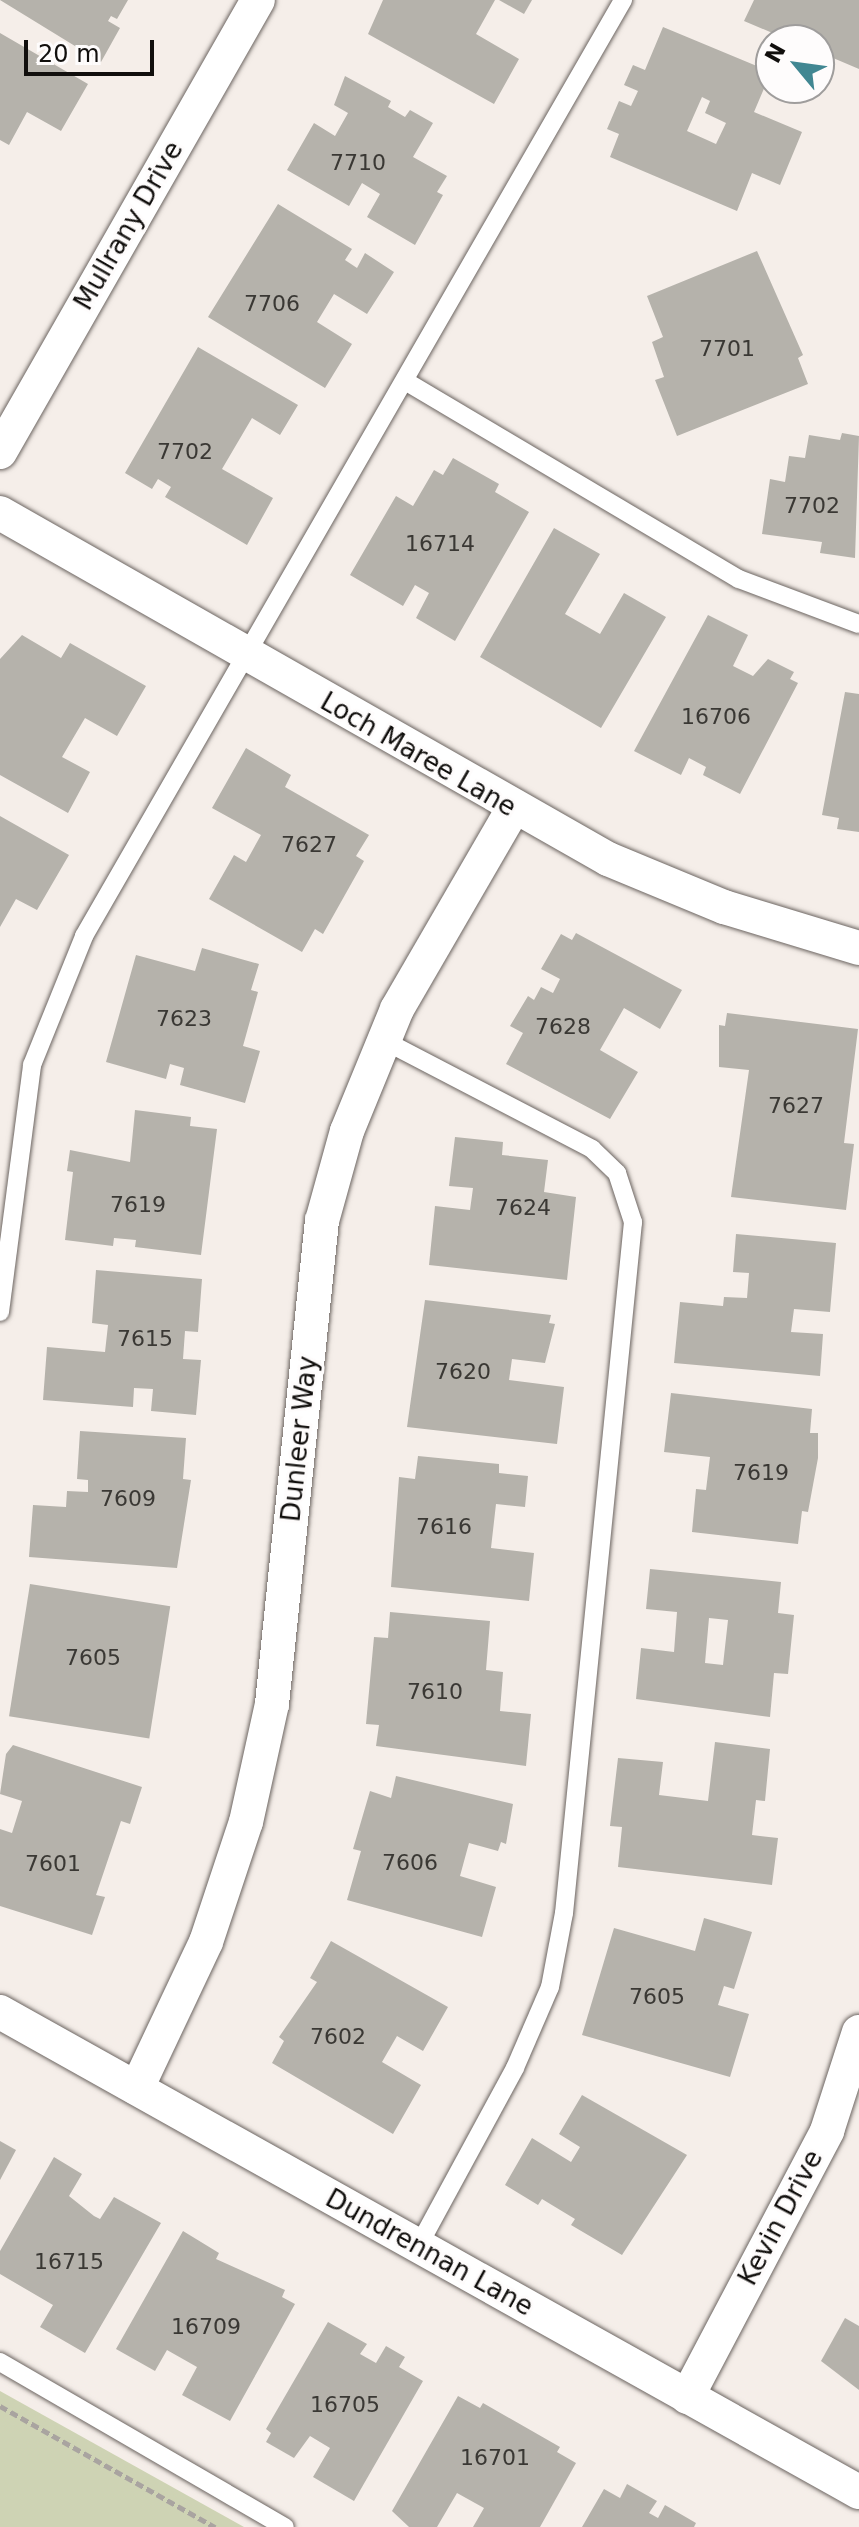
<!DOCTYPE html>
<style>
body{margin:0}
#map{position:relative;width:859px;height:2527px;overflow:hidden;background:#f5eee9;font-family:"DejaVu Sans",sans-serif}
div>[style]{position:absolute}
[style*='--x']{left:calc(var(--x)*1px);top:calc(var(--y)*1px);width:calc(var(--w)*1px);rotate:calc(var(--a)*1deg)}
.green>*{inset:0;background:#ced3b4}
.building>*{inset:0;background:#b5b2ab;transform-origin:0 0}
.path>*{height:5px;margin-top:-2.5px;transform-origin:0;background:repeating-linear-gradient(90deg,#a9a4a0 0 8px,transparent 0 12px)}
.roads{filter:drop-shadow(0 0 2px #6c6561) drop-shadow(0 0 2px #6c6561)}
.lane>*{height:18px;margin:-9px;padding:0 9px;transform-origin:9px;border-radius:9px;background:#fff}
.street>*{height:34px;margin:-17px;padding:0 17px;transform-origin:17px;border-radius:17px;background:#fff}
span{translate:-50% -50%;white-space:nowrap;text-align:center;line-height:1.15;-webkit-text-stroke:6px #fefcfc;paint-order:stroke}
.number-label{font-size:22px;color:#3a3834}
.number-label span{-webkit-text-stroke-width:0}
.street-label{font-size:26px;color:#110f0d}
.north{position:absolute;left:755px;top:24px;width:80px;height:80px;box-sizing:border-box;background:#fefcfc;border:2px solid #9f9d9c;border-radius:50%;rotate:299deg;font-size:22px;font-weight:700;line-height:32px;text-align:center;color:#110f0d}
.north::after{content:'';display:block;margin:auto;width:28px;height:36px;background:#418792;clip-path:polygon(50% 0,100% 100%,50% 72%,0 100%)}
.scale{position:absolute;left:24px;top:40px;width:130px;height:36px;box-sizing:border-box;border:4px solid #110f0d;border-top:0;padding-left:10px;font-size:24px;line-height:28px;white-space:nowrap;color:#110f0d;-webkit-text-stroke:6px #fefcfc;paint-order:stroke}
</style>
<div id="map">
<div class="green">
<i style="clip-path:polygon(0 2391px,244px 2527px,0 2527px)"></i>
</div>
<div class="building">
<i style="clip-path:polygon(0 0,128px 0,117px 19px,111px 16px,108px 21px,120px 28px,101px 62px)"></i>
<i style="clip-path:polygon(383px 0,495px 0,476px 34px,519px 59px,494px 104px,368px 34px)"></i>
<i style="clip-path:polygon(499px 0,532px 0,524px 14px)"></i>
<i style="clip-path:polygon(754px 0,859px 0,859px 69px,819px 52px,819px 40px,789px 40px,744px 21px)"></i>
<i style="clip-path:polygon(evenodd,663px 27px,771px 72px,754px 112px,802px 132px,780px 185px,752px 173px,737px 211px,610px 157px,619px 134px,607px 129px,619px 101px,631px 106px,638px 91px,624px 85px,633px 65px,645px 70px,663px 27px,702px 97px,710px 101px,705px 113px,726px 123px,716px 144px,687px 131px,702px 97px)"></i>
<i style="clip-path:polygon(0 33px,88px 84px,61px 131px,27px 112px,9px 145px,0 140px)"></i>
<i style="clip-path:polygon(345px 76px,391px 101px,388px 107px,405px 117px,410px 110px,433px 123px,413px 157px,447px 176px,437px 192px,443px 195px,415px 245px,367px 217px,380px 194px,362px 183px,349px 206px,287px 170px,314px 123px,335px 136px,348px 113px,334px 105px)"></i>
<i style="clip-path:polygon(278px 204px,352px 249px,345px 260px,357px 268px,365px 253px,394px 272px,367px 314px,334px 294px,317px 322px,352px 344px,325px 388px,208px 317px)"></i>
<i style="clip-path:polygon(757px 251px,803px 355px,798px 358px,808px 384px,677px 436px,655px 380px,664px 377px,652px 342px,663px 337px,647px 296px)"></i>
<i style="clip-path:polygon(198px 347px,298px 405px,280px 435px,252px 418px,222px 469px,273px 498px,247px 545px,165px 497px,171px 487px,158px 479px,152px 489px,125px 473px)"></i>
<i style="clip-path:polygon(842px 433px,859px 436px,855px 558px,820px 553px,822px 542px,762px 534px,770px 479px,785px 482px,789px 456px,805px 458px,809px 435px,840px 440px)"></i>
<i style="clip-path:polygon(453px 458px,499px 484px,495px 492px,529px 512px,455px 641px,416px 618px,429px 593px,415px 585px,403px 606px,350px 575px,396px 496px,413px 506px,434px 470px,443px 475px)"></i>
<i style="clip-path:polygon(554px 528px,600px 554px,565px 614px,600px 634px,624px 593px,666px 617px,601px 728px,480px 657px)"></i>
<i style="clip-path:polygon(708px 615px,748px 635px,733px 666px,753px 676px,768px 659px,794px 672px,790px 679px,798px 683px,740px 794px,703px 775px,706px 767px,689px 758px,681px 775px,634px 751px)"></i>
<i style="clip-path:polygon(22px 635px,61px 658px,70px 643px,146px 686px,117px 736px,85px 718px,62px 757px,90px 772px,68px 813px,0 775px,0 659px)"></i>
<i style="clip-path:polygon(845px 692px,859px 694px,859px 832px,837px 829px,839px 818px,822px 815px)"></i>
<i style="clip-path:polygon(246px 748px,291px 775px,285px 787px,369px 835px,356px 856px,364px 861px,323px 934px,315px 929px,302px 952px,209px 899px,234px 855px,246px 862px,261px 835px,212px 808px)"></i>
<i style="clip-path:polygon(0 816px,69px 855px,37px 910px,16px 899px,0 927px)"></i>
<i style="clip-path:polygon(576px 933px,682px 990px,660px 1029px,624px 1008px,600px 1050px,638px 1072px,610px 1119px,506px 1064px,523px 1033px,510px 1026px,528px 996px,534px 1000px,541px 987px,553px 993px,560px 979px,541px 969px,561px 934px,572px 940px)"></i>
<i style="clip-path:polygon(202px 948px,259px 964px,251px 990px,258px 992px,243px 1046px,260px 1051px,245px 1103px,180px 1085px,184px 1068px,170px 1064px,166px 1079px,106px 1062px,136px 955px,195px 971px)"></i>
<i style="clip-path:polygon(727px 1013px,858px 1029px,844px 1143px,854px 1144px,846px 1210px,731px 1197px,749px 1070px,719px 1067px,719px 1025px,725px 1026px)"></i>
<i style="clip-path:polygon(135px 1110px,191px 1117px,190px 1126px,217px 1129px,201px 1255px,135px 1247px,136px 1240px,114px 1238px,113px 1246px,65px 1240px,73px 1172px,67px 1171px,70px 1150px,130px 1162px)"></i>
<i style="clip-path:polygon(455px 1137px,503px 1142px,502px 1155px,548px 1160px,544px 1192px,576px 1197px,567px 1280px,429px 1265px,435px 1206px,470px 1210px,473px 1188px,449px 1186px)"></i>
<i style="clip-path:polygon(736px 1234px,836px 1243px,830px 1312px,794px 1309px,791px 1332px,823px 1334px,820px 1376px,674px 1363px,680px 1302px,723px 1306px,724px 1297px,747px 1298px,749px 1273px,733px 1272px)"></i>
<i style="clip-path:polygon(96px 1270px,202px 1279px,198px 1332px,185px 1331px,183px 1359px,201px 1360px,196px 1415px,151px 1411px,153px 1389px,134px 1388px,133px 1407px,43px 1400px,47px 1347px,105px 1352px,108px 1325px,92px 1323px)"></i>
<i style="clip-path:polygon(425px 1300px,551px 1315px,549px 1323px,555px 1324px,545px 1363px,512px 1359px,509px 1380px,564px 1387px,557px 1444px,407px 1427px)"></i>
<i style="clip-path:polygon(671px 1393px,812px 1409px,810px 1433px,818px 1433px,818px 1458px,808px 1512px,802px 1511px,798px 1544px,692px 1532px,696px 1489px,706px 1490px,710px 1457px,664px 1452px)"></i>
<i style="clip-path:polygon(80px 1431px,186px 1438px,183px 1479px,191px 1480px,177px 1568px,29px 1557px,33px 1505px,66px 1507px,67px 1491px,88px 1492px,88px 1480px,77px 1479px)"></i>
<i style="clip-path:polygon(418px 1456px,499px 1464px,499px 1473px,528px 1476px,525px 1507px,496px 1504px,491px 1548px,534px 1553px,529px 1601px,391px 1587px,399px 1477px,415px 1479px)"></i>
<i style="clip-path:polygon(evenodd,650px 1569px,781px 1582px,778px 1613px,794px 1615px,788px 1674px,774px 1673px,770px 1717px,636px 1699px,641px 1648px,674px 1652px,677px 1612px,646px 1609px,650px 1569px,709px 1618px,728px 1620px,723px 1665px,705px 1663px,709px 1618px)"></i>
<i style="left:30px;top:1584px;width:142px;height:134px;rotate:9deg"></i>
<i style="clip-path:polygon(390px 1612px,490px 1621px,486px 1670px,503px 1672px,500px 1711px,531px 1714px,526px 1766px,376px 1746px,379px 1725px,366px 1724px,374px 1637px,388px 1638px)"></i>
<i style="clip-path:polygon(715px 1742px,770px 1749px,765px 1801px,756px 1800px,752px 1835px,778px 1838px,772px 1885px,618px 1867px,622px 1827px,610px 1826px,618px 1758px,663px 1762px,659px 1795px,708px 1801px)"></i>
<i style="clip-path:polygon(13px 1745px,142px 1787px,130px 1824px,121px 1821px,96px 1895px,105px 1897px,92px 1935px,0 1906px,0 1829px,12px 1833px,22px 1801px,0 1794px,6px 1754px)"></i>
<i style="clip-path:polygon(396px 1776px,513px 1804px,506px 1844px,501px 1842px,498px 1851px,469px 1843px,460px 1876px,496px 1887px,482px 1937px,347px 1900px,361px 1851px,353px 1849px,370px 1791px,391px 1798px)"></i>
<i style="clip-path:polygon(704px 1918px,752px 1932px,734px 1989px,724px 1986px,718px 2005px,749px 2014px,730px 2077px,582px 2035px,614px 1928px,695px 1951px)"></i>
<i style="clip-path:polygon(331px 1941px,448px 2007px,423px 2051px,397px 2036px,382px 2062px,421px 2085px,393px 2134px,272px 2063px,284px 2041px,279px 2037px,317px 1982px,310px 1978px)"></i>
<i style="clip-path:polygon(582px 2095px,687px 2155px,622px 2255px,571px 2225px,575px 2219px,542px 2199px,538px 2205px,505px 2185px,532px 2138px,571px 2162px,580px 2147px,559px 2134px)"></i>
<i style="clip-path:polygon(0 2141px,16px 2150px,0 2180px)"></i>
<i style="clip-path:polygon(54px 2157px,82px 2174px,69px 2196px,94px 2216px,100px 2219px,114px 2197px,161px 2223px,85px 2353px,40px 2327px,53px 2305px,0 2274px,0 2251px)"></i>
<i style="clip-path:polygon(183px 2231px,219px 2253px,216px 2259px,285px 2290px,282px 2297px,295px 2304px,230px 2421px,182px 2395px,197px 2367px,167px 2350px,155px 2371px,116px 2349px)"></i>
<i style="clip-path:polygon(845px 2318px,859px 2326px,859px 2390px,821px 2361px)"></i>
<i style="clip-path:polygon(328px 2322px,367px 2344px,360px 2354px,376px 2363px,386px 2346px,405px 2357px,399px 2367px,423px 2381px,354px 2501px,313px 2477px,330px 2448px,310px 2436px,294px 2458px,266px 2442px,271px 2433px,266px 2429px)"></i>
<i style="clip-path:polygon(458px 2396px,480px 2408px,483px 2403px,560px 2447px,557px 2452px,576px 2463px,540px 2527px,473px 2527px,484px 2508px,457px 2493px,437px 2527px,409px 2527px,392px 2511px)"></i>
<i style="clip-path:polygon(627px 2484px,657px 2501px,649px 2513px,658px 2518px,665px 2505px,696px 2523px,694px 2527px,582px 2527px,604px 2489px,620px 2498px)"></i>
</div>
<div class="path">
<i style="--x:0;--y:2406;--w:247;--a:29.4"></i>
</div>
<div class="roads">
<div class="lane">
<i style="--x:407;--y:382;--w:386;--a:30.7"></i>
<i style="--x:739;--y:579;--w:128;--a:20.6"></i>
<i style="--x:383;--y:1040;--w:236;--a:27.5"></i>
<i style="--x:592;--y:1149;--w:35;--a:44"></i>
<i style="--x:617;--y:1173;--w:52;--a:71.9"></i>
<i style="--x:633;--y:1222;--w:694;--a:95.7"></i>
<i style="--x:564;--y:1913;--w:75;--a:100.7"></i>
<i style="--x:550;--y:1987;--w:88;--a:113.4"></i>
<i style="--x:515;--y:2068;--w:204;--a:118.5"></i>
<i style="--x:0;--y:1312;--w:249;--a:-82.6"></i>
<i style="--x:32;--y:1065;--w:139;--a:-68"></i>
<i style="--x:84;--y:936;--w:1080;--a:-60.06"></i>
<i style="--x:0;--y:2362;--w:329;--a:30.1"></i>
</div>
<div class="street">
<i style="--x:0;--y:452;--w:520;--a:-60.28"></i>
<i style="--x:0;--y:513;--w:700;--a:29.64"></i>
<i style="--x:608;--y:859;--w:126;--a:22.5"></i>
<i style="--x:724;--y:907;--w:141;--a:16.9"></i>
<i style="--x:0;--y:2012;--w:984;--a:29.2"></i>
<i style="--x:137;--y:2088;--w:161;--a:-64.7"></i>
<i style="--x:206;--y:1942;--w:126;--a:-71.6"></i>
<i style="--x:246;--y:1822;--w:121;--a:-77.6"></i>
<i style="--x:272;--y:1704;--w:486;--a:-84.1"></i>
<i style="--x:322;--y:1221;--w:93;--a:-74.5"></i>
<i style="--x:347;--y:1131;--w:132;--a:-67.7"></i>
<i style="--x:397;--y:1009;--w:231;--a:-59.9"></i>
<i style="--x:687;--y:2397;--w:301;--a:-62.2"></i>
<i style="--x:827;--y:2131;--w:104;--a:-72.1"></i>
</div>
</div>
<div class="number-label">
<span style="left:358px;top:163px">7710</span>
<span style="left:272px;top:304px">7706</span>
<span style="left:727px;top:349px">7701</span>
<span style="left:185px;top:452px">7702</span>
<span style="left:812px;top:506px">7702</span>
<span style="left:440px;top:544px">16714</span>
<span style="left:716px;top:717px">16706</span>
<span style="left:309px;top:845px">7627</span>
<span style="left:184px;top:1019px">7623</span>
<span style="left:563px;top:1027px">7628</span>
<span style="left:796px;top:1106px">7627</span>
<span style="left:138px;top:1205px">7619</span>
<span style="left:523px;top:1208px">7624</span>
<span style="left:145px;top:1339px">7615</span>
<span style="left:463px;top:1372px">7620</span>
<span style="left:761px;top:1473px">7619</span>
<span style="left:128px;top:1499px">7609</span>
<span style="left:444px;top:1527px">7616</span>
<span style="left:93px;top:1658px">7605</span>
<span style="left:435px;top:1692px">7610</span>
<span style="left:410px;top:1863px">7606</span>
<span style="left:53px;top:1864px">7601</span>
<span style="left:657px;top:1997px">7605</span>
<span style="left:338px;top:2037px">7602</span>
<span style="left:69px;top:2262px">16715</span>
<span style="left:206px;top:2327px">16709</span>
<span style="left:345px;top:2405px">16705</span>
<span style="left:495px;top:2458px">16701</span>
</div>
<div class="street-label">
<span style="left:129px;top:226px;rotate:-60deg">Mullrany Drive</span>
<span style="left:418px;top:755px;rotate:30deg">Loch Maree Lane</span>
<span style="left:300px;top:1439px;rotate:-84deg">Dunleer Way</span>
<span style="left:781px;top:2218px;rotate:-62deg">Kevin Drive</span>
<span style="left:429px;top:2253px;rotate:29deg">Dundrennan Lane</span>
</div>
<div class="north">N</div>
<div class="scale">20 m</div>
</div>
